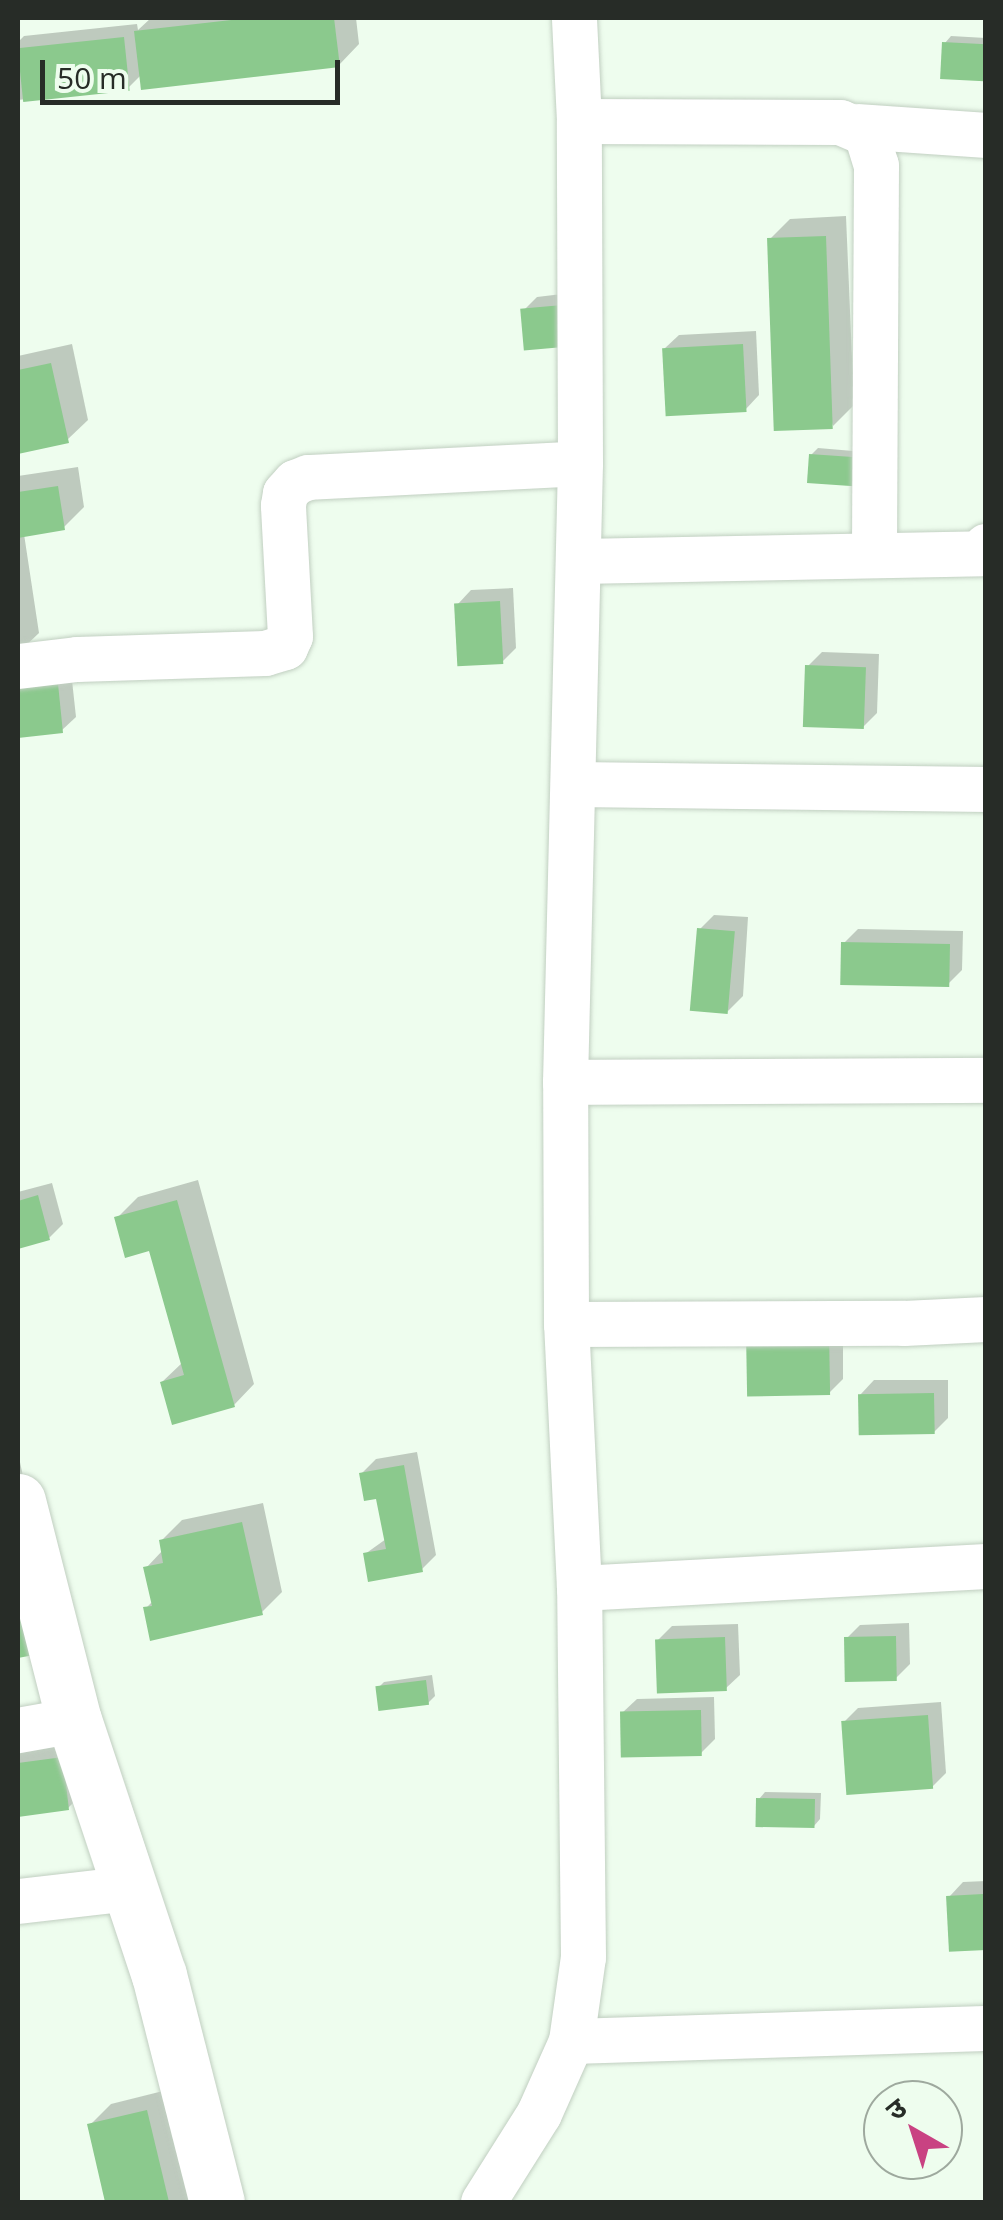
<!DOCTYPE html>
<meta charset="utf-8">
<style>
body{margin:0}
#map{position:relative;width:1003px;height:2220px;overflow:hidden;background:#eefdee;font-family:"Open Sans","Noto Sans Devanagari",sans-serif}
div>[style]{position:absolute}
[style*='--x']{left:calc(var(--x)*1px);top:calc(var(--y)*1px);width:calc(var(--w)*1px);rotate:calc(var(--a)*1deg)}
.shadow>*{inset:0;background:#0003}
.building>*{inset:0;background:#8bc98d;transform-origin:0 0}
.roads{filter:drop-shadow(0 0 2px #c1cfc1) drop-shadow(0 0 2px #c1cfc1)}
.street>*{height:45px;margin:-22.5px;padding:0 22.5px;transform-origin:22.5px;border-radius:22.5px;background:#fff}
.secondary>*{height:55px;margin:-27.5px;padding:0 27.5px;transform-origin:27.5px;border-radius:27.5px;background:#fff}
span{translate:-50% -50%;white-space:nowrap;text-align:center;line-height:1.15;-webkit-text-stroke:9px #eefdee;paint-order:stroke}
.frame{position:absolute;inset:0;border:20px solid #272c27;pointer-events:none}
.north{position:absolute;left:863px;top:2080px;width:100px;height:100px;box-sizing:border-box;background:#eefdee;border:2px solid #9ea99e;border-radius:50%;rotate:321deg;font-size:28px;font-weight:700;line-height:40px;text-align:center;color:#272c27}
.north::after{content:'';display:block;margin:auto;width:35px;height:45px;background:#c94282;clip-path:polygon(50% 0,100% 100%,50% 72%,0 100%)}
.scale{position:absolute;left:40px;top:60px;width:300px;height:45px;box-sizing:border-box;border:5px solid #272c27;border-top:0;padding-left:12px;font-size:30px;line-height:35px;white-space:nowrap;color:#272c27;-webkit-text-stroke:8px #eefdee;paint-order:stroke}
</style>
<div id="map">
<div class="shadow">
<i style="clip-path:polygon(151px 18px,356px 18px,359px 44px,339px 65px,141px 75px,128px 88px,18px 100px,18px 42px,24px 36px,137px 24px,138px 30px)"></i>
<i style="clip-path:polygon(951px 36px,986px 38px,984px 79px,945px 43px)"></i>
<i style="clip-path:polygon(846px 216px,854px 405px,833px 426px,769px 240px,790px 219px)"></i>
<i style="clip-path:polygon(587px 291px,591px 330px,523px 311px,537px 297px)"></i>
<i style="clip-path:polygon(756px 331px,759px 395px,745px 410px,664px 349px,679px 335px)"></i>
<i style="clip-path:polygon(72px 344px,88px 420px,67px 440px,18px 452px,18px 356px)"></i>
<i style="clip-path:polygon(818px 448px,865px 452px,862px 479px,811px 455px)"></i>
<i style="clip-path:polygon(78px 467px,84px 507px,63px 528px,24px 534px,39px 633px,18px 653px,18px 476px)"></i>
<i style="clip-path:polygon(513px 588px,516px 648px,502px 662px,457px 605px,471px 590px)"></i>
<i style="clip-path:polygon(822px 652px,879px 654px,877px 713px,863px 727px,808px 666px)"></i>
<i style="clip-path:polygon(70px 662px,76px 717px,61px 731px,18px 735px,18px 667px)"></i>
<i style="clip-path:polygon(714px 915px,748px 917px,743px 996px,728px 1011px,700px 929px)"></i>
<i style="clip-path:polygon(858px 929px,963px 931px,962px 970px,948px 984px,844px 943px)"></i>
<i style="clip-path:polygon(198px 1180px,254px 1384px,234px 1405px,162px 1382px,183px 1362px,151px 1248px,117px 1218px,138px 1197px)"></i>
<i style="clip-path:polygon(52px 1183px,63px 1224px,49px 1238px,18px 1246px,18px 1192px)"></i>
<i style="clip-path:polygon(843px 1318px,843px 1379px,829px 1393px,748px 1394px)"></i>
<i style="clip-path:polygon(874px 1380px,948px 1380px,948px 1418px,934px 1432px,860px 1395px)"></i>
<i style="clip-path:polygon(417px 1452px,436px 1555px,422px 1569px,365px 1554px,386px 1539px,378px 1496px,362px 1473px,376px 1459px)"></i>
<i style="clip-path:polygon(18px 1453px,37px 1541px,18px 1560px)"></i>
<i style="clip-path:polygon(263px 1503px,282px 1592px,261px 1613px,146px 1608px,153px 1601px,146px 1568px,163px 1550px,161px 1541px,182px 1520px)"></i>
<i style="clip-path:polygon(909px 1623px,910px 1664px,896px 1678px,846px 1639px,860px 1625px)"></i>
<i style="clip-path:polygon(738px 1624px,740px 1675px,725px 1689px,658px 1640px,672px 1626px)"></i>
<i style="clip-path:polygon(432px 1675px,435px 1696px,428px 1703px,378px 1688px,384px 1682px)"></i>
<i style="clip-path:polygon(714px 1697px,715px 1739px,701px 1753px,622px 1713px,637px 1699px)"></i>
<i style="clip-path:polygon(941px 1702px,946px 1773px,932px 1787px,844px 1722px,858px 1708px)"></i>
<i style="clip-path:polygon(77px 1744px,82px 1794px,68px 1808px,18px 1814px,18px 1756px,23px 1751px)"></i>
<i style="clip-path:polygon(765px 1792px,821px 1793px,820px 1819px,814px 1826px,759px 1799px)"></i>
<i style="clip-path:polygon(986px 1881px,986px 1947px,949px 1897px,963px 1882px)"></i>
<i style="clip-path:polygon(167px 2090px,194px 2202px,108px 2202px,90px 2125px,111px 2104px)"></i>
</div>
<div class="building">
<i style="clip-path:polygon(249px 18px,334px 18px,340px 67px,141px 90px,134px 31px)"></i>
<i style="left:124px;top:37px;width:54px;height:107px;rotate:84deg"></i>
<i style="left:942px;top:42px;width:44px;height:37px;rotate:3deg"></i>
<i style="left:826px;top:236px;width:193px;height:59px;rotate:88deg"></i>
<i style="left:574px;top:304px;width:42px;height:54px;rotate:85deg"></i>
<i style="left:743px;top:344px;width:68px;height:81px;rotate:87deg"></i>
<i style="clip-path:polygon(51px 363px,69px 443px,18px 454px,18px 370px)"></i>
<i style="left:809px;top:454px;width:51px;height:29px;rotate:4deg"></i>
<i style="clip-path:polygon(58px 486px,65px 530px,18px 538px,18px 492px)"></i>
<i style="left:500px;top:601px;width:63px;height:46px;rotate:87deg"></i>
<i style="left:805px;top:665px;width:61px;height:62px;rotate:2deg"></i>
<i style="clip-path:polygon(57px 674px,63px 733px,18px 738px,18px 678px)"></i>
<i style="left:697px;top:928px;width:38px;height:83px;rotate:5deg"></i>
<i style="left:841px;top:942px;width:109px;height:43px;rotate:1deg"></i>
<i style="clip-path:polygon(38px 1195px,50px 1240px,18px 1249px,18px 1201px)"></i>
<i style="clip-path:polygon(177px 1200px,235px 1407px,172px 1425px,160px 1382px,184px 1375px,149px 1251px,125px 1258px,114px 1217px)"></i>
<i style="left:829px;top:1331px;width:64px;height:83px;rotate:89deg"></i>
<i style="left:934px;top:1393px;width:41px;height:76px;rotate:89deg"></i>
<i style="clip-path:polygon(404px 1465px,423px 1572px,368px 1582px,363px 1553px,386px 1549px,376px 1499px,364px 1501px,359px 1473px)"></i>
<i style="clip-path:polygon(242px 1522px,263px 1615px,150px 1641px,143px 1607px,152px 1606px,143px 1567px,163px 1563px,159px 1540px)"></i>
<i style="clip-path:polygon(18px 1600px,34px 1655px,18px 1658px)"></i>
<i style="left:896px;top:1636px;width:45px;height:52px;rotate:89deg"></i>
<i style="left:725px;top:1637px;width:54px;height:70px;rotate:88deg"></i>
<i style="left:426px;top:1680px;width:25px;height:51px;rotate:83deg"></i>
<i style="left:701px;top:1710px;width:46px;height:81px;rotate:89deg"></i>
<i style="left:928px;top:1715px;width:74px;height:87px;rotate:86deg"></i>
<i style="clip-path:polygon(63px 1757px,69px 1810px,18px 1817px,18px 1763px)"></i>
<i style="left:756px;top:1798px;width:59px;height:29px;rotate:1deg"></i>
<i style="left:983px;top:1894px;width:56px;height:37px;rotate:87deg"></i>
<i style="clip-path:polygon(147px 2110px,169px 2202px,105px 2202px,87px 2124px)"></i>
</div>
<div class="roads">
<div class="street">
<i style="--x:579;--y:121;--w:261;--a:0.2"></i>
<i style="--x:840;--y:122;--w:28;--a:23"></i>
<i style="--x:866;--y:133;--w:34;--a:73"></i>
<i style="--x:876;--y:165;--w:390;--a:90.3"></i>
<i style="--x:857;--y:126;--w:129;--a:4"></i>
<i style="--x:579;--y:561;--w:404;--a:-1.1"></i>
<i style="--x:983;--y:553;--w:8;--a:-67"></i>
<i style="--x:18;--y:666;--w:59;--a:-6.8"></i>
<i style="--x:77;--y:659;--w:188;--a:-1.8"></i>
<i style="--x:265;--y:653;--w:21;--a:-17"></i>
<i style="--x:285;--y:647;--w:12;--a:-66"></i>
<i style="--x:290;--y:636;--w:131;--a:-93.1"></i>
<i style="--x:283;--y:505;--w:12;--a:-81"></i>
<i style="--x:285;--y:493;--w:15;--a:-48"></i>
<i style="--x:295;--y:482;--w:14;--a:-21"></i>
<i style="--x:308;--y:477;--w:272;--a:-2.9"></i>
<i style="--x:575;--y:784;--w:411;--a:0.7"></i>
<i style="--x:565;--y:1082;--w:421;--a:-0.3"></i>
<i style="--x:566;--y:1324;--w:338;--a:-0.2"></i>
<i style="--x:904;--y:1323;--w:82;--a:-2.8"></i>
<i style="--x:579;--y:1588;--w:408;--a:-3.1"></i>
<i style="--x:18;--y:1730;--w:57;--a:-10.1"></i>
<i style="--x:18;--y:1901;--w:113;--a:-6.6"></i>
<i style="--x:571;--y:2041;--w:415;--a:-1.8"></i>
<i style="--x:483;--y:2202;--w:105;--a:-57.8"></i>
<i style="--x:539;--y:2113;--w:79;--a:-66"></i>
<i style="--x:571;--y:2041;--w:85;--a:-81.9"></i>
<i style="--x:583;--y:1957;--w:369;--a:-90.6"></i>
<i style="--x:579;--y:1588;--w:264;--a:-92.8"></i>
<i style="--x:566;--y:1324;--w:242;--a:-90.2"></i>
<i style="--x:565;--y:1082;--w:619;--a:-88.61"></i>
<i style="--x:580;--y:463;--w:342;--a:-90.2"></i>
<i style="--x:579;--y:121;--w:103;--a:-92.8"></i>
</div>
<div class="secondary">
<i style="--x:18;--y:1501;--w:226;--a:75.7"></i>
<i style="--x:74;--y:1720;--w:269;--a:71.6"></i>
<i style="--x:159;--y:1975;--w:234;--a:75.7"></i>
</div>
</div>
<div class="frame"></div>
<div class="north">उ</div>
<div class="scale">50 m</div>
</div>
